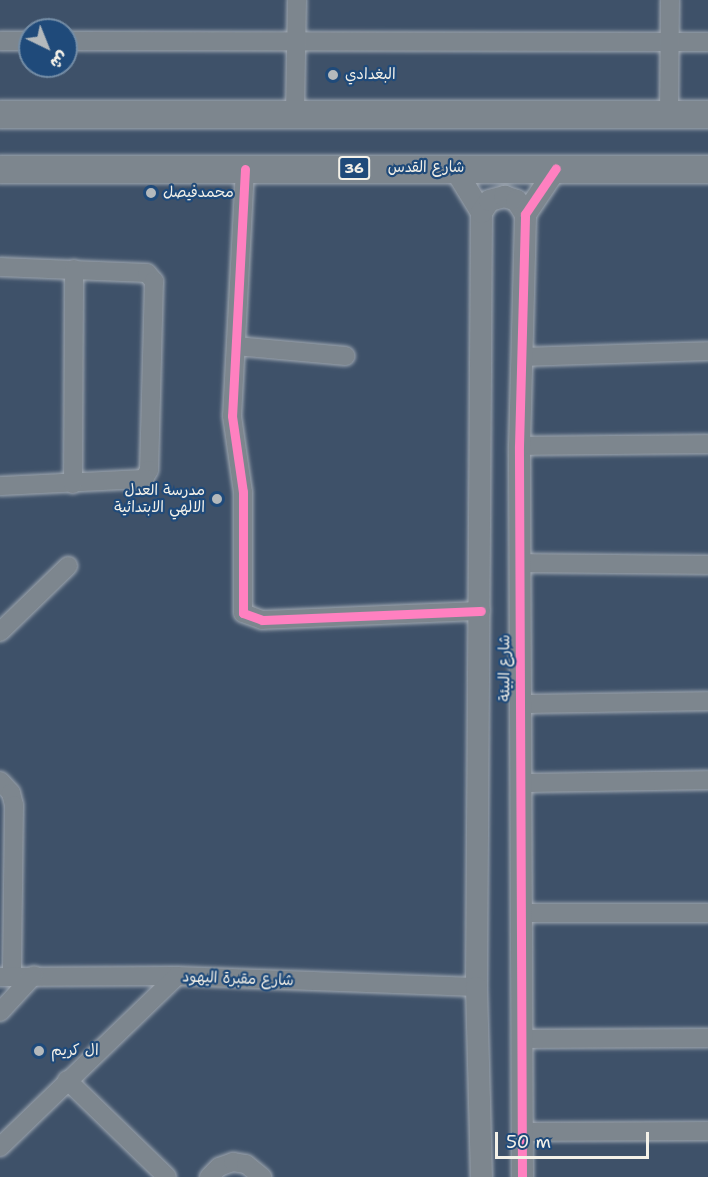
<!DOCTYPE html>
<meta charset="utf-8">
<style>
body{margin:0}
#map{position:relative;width:708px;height:1177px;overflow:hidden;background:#3e5169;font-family:"Shantell Sans","Playpen Sans Arabic",sans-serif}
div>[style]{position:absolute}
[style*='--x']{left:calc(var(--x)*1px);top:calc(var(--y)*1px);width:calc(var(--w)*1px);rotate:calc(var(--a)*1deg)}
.roads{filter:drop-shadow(0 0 2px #a0a8b1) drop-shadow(0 0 2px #a0a8b1)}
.minor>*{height:18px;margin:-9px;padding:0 9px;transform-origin:9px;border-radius:9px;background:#7d868e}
.tertiary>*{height:21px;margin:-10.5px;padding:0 10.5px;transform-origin:10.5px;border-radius:10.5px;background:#7d868e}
.primary>*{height:27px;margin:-13.5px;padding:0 13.5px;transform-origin:13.5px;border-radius:13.5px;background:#7d868e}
.cycleway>*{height:9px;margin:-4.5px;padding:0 4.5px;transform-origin:4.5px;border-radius:4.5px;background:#ff80c0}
.dots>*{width:16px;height:16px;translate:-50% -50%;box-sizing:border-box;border:3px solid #1f4a7a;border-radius:50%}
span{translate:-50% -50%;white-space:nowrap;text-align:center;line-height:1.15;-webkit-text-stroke:4.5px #1f4a7a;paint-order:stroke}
.shield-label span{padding:2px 4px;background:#1f4a7a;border:2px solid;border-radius:4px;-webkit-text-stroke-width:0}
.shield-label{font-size:14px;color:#f4f1e8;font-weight:700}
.poi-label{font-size:15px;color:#f4f1e8}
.left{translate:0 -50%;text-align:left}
.right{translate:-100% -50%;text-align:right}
.street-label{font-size:15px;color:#f4f1e8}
.north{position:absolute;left:18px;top:18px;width:60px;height:60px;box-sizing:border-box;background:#1f4a7a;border:2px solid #748da6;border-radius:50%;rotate:137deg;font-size:16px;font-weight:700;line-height:24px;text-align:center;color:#f4f1e8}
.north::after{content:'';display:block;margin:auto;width:21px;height:27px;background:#b4b9bc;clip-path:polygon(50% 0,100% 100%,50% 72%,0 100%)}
.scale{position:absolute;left:495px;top:1132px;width:154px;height:27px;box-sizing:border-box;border:3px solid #f4f1e8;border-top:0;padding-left:8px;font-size:18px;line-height:21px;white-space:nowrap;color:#f4f1e8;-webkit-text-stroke:4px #1f4a7a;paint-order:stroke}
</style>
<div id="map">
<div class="roads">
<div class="minor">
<i style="--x:0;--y:41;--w:30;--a:0"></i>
<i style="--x:66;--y:41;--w:642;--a:0.09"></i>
<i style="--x:295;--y:114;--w:114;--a:-89"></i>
<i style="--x:669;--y:114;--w:114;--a:-89.5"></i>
<i style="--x:245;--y:169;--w:247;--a:93"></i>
<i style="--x:232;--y:416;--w:77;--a:81.8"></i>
<i style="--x:243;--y:492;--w:121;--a:90"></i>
<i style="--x:243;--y:613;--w:20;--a:20"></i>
<i style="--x:262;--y:620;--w:219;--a:-2.4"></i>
<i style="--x:0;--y:267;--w:147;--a:2.3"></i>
<i style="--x:147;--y:273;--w:11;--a:49"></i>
<i style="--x:154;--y:281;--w:189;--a:91.5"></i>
<i style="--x:149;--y:470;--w:10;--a:119"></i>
<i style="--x:144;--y:479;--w:144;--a:177.2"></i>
<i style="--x:236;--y:346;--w:110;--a:5.2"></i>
<i style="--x:521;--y:357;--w:187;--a:-1.8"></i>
<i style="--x:519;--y:446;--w:189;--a:-0.6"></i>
<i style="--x:73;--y:484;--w:215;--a:-89.7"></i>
<i style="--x:520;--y:563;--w:188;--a:0.6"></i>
<i style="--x:0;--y:632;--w:95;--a:-44.1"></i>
<i style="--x:520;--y:704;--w:188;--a:-0.9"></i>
<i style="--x:0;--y:781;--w:16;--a:47"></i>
<i style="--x:11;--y:793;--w:12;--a:76"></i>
<i style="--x:14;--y:805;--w:172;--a:90.7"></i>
<i style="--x:521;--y:783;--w:187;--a:-0.9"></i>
<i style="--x:521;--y:913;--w:187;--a:0"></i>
<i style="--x:0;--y:977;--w:177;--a:-0.3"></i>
<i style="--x:177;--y:976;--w:299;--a:2.1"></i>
<i style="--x:0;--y:1012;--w:50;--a:-47.4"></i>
<i style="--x:521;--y:1039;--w:187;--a:-0.3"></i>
<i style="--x:67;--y:1080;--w:139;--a:44.1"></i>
<i style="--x:521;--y:1132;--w:187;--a:-0.3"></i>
<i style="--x:0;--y:1147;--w:246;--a:-44"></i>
<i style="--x:209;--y:1177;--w:14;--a:-45"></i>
<i style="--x:219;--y:1167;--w:15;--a:-20"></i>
<i style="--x:233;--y:1162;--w:13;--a:9"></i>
<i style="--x:246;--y:1164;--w:21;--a:39"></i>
</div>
<div class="tertiary">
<i style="--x:454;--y:168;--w:52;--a:58.5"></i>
<i style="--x:481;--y:212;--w:775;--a:90.37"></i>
<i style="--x:476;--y:987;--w:190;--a:88.5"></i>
<i style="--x:481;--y:212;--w:14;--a:-56"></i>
<i style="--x:489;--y:200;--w:16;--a:-15"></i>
<i style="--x:504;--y:196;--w:13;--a:18"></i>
<i style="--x:516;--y:200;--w:17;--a:57"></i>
<i style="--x:522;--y:1177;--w:731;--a:-90.24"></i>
<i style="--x:519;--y:446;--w:232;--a:-88.5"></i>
<i style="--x:525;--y:214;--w:55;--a:-56"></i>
</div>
<div class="primary">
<i style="--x:0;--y:114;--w:708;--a:0"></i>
<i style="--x:0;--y:169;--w:708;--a:0"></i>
</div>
</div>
<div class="cycleway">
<i style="--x:245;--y:169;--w:247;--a:93"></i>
<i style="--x:232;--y:416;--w:77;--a:81.8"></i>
<i style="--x:243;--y:492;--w:121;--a:90"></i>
<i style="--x:243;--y:613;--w:20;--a:20"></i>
<i style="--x:262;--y:620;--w:219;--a:-2.4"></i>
<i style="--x:522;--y:1177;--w:731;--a:-90.24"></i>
<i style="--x:519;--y:446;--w:232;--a:-88.5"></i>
<i style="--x:525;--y:214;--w:55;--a:-56"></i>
</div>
<div class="dots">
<i style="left:333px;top:75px;background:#b4b9bc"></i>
<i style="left:151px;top:193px;background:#b4b9bc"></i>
<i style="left:217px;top:499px;background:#b4b9bc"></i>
<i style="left:39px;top:1051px;background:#b4b9bc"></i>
</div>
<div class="shield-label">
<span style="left:354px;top:168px">36</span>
</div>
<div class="poi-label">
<span class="left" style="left:345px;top:75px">البغدادي</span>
<span class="left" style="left:163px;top:193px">محمدفيصل</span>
<span class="right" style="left:205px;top:499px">مدرسة العدل<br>الالهي الابتدائية</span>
<span class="left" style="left:51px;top:1051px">ال كريم</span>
</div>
<div class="street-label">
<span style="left:426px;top:168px">شارع القدس</span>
<span style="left:505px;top:668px;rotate:-90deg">شارع البيئة</span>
<span style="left:238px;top:979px;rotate:2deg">شارع مقبرة اليهود</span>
</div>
<div class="north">ش</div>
<div class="scale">50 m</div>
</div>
